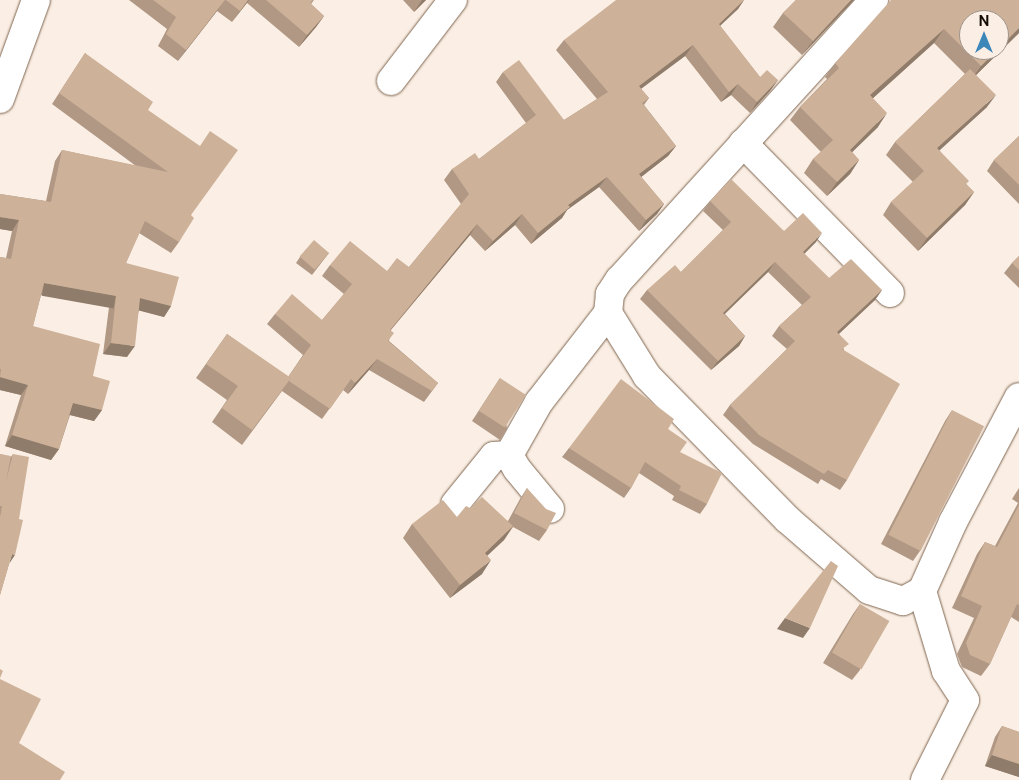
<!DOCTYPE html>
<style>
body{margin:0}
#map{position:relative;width:1019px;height:780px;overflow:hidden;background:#fbefe5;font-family:"Public Sans",sans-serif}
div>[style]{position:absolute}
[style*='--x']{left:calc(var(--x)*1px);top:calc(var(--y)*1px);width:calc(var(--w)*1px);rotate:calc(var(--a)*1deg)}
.roads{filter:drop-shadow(0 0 1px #7f654f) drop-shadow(0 0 1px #7f654f)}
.street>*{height:28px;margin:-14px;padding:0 14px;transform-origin:14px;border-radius:14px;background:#fff}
.wall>*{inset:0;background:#b09884}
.shaded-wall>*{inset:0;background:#907c6b;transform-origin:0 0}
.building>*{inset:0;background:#cdb199;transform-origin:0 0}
span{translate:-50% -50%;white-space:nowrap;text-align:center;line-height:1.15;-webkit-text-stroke:4.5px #fbefe5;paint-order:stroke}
.north{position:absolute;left:959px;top:10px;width:50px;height:50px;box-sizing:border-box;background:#fbefe5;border:1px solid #9f948b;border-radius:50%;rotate:0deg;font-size:14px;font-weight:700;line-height:20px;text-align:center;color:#150b04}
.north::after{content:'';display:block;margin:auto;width:18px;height:22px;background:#3c86ba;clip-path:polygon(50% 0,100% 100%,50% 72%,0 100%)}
</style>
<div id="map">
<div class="roads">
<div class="street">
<i style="--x:874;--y:0;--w:379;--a:132.3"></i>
<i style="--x:619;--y:280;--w:17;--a:123"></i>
<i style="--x:610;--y:294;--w:19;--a:96"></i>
<i style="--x:608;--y:313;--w:74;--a:58.2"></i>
<i style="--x:647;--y:376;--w:200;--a:45.6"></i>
<i style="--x:787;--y:519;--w:108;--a:40.9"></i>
<i style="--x:869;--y:590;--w:36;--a:18"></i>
<i style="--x:903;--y:601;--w:21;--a:-28"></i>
<i style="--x:391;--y:81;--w:102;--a:-52.6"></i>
<i style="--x:0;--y:99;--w:105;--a:-70"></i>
<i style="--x:743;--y:143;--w:210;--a:45.6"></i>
<i style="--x:455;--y:504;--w:62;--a:-50.9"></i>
<i style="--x:494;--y:456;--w:15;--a:-4"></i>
<i style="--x:550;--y:509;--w:52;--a:-129.5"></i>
<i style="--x:517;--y:469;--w:16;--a:-120"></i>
<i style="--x:509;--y:455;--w:61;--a:-60.5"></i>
<i style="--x:539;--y:402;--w:113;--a:-52.2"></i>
<i style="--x:925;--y:780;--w:89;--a:-63.4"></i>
<i style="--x:965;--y:700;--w:35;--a:-123"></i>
<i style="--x:946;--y:671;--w:84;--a:-106.7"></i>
<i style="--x:922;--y:591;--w:76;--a:-65.8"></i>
<i style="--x:953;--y:522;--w:141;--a:-62.2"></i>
</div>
</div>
<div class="wall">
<i style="clip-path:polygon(129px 0,314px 0,311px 4px,324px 16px,316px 27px,299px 47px,247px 3px,232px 22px,217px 11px,178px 61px,158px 46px,167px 29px)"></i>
<i style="clip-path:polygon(403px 0,426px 0,414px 12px)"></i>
<i style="clip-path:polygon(744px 0,738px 9px,720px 26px,760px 77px,778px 80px,770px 91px,750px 113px,731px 95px,721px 102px,685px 56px,641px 89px,649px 98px,644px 105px,676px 146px,668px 156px,641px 177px,664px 204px,657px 214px,639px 231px,599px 187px,567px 210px,562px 218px,531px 244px,515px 225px,485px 251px,470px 235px,391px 330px,389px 341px,438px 383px,424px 402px,369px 370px,348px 394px,343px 390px,322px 419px,282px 391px,242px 445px,212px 422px,227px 400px,196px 378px,227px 334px,288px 377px,303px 355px,267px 324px,275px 314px,322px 320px,344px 294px,322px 276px,330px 265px,387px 271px,409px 267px,461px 204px,444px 180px,452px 169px,479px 159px,526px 123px,496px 82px,503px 72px,564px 120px,597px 99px,556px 50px,564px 40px)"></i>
<i style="clip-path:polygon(796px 0,854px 0,802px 55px,773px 27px,783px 13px)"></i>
<i style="clip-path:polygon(1019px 0,1019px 33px,976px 75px,987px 107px,939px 150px,967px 185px,974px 192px,965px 205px,918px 251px,883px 215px,891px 202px,913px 182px,886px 155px,895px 142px,965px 74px,934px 43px,873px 98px,878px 127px,852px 152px,859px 160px,850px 174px,827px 196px,804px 173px,813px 159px,821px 152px,790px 120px,800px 107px,827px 79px,825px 77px,835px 63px,905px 1px)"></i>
<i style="clip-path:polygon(85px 53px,148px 110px,191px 216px,179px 242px,171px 253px,139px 233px,126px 263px,171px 306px,164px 317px,139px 310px,127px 357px,103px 354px,109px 307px,41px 295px,33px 326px,93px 376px,102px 410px,94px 421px,70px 415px,59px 449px,51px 460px,5px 446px,21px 395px,0 390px,0 257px,6px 258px,12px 231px,0 229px,0 194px,46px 201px,55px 161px,62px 150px,136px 166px,52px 104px)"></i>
<i style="clip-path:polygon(1019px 136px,1019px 204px,987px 171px,994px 160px)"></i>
<i style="clip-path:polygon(710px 201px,784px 231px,816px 242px,804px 254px,829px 278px,882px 290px,875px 300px,839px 334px,844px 350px,847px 480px,840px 490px,821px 479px,818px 484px,753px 444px,723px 415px,730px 405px,787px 349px,772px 336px,779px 326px,802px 305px,768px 272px,725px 314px,745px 336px,739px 346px,711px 370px,640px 299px,647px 290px,681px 272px,723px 230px,703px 211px)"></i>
<i style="clip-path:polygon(329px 253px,312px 275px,296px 263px,300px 257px)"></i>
<i style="clip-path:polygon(1019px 256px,1019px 288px,1004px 273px,1012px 263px)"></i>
<i style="clip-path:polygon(500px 378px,507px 429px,500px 440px,472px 421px)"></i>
<i style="clip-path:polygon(952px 410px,920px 551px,913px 561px,881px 544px,945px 421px)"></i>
<i style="clip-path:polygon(668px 429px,707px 504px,700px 514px,672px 500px,674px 496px,639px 473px,631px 488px,624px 498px,562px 457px,569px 448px)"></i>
<i style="clip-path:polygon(0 454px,11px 457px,13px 454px,9px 564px,0 595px)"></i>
<i style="clip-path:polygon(527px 488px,547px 530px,539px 541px,513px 527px,504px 540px,487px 556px,482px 574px,450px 598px,403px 538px,412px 524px,457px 517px,470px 508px,508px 521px,520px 499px)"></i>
<i style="clip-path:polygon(1019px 488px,1019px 622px,1011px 617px,990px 664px,981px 676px,962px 667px,957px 654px,974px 618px,952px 608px,977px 554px,985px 542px,995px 546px,1018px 503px,1012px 499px)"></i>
<i style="clip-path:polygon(860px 604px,860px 670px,852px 680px,823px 663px,853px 614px)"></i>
<i style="clip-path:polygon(1002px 726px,1019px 732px,1019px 777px,985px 766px,995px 737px)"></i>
</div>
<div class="shaded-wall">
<i style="clip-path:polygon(225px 0,217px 11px,178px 61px,186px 50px)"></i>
<i style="clip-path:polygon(248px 0,249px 0,232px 22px)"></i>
<i style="clip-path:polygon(422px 0,426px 0,414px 12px)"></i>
<i style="clip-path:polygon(744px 0,738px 9px,711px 34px,719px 24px)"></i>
<i style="clip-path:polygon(851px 0,854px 0,802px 55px,813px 41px)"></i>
<i style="clip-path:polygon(324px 16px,316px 27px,299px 47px,307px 35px)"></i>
<i style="clip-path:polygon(1019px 28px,1019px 33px,971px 80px,981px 66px,997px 50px,999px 50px,999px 48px)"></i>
<i style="clip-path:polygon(944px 29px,934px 43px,861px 109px,870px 95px)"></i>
<i style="clip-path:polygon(693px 45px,685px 56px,631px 96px,639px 86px)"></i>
<i style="clip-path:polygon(778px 80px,770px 91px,750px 113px,757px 102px)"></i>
<i style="clip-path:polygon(738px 84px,731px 95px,721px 102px,729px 92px)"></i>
<i style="clip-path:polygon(996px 95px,987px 107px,928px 161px,937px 148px)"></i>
<i style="clip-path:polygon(887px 113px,878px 127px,840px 164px,850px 150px)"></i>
<i style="clip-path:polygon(676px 146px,668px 156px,631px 185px,639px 174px)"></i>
<i style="clip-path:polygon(859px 160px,850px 174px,827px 196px,837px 182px)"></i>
<i style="clip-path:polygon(607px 177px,599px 187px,567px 210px,562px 218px,531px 244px,538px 233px,568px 205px)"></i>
<i style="clip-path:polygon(974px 192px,965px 205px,918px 251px,927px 238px)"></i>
<i style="clip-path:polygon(664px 204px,657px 214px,639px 231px,646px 220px)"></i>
<i style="clip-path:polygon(522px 214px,515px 225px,485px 251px,493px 241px)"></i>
<i style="clip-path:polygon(0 217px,19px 220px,12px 231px,0 229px)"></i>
<i style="clip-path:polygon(477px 224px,470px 235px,382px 340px,390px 330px)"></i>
<i style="clip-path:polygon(822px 233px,816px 242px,796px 262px,803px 252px)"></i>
<i style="clip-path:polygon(775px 262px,768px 272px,716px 322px,723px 313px)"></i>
<i style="left:44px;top:283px;width:73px;height:13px;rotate:10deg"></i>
<i style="clip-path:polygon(882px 290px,875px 300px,830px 342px,837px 332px)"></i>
<i style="clip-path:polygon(140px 298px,171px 306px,164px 317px,133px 309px)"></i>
<i style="clip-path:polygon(745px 336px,739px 346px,711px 370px,718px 361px)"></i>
<i style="clip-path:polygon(111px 343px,135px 346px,127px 357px,103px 354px)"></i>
<i style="clip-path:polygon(377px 359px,369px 370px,348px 394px,355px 383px)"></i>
<i style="clip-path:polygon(0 377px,28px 385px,21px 395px,0 390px)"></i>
<i style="clip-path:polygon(73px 403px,102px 410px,94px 421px,66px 414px)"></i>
<i style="clip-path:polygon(12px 435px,59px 449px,51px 460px,5px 446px)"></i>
<i style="clip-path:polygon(513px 526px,504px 540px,476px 566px,485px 553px)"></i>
<i style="clip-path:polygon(12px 554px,15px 555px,9px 564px)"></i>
<i style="clip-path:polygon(491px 560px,482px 574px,450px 598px,460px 585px)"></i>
<i style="clip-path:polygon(785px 618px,810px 628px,803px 638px,777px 629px)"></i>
<i style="clip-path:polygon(992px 755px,1019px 764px,1019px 777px,985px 766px)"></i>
</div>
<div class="building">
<i style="clip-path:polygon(153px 0,225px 0,186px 50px,166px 34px,176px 17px)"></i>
<i style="clip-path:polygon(226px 0,248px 0,240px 11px)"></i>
<i style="clip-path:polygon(266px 0,313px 0,310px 3px,324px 16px,307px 35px)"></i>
<i style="clip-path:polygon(616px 0,744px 0,719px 24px,760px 77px,767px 70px,778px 80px,757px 102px,738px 84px,729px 92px,693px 45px,639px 86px,649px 98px,642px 103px,676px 146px,639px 174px,664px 204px,646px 220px,607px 177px,568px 205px,570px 207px,538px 233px,522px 214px,493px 241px,477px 224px,390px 330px,394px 333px,388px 341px,438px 383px,432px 391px,377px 359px,355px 383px,351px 379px,330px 409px,289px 381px,291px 378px,288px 377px,311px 345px,275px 314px,292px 294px,322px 320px,352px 284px,330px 265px,350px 241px,387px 271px,397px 258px,409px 267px,469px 194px,452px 169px,475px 153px,479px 159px,536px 115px,503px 72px,519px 60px,564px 120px,608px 92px,564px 40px)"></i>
<i style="clip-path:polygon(796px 0,851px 0,813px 41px,783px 13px)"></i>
<i style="clip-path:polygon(891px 0,1019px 0,1019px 28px,999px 48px,999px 20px,969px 20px,969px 50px,997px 50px,981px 66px,944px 29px,870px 95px,887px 113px,850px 150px,859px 160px,837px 182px,813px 159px,833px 140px,800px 107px,839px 68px,835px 63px)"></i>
<i style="clip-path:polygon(85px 53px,153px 102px,148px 110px,200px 146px,210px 131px,238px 150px,191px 215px,194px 218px,179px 242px,145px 221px,126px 263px,179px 277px,171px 306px,140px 298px,135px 346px,111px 343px,116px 296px,44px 283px,33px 326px,100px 344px,93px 376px,110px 381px,102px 410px,73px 403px,59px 449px,12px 435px,28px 385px,0 377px,1px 369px,0 369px,0 257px,11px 259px,19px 220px,0 217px,0 194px,51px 202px,62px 150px,168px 172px,59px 93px)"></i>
<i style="clip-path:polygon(970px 69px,996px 95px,937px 148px,969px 181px,966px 184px,974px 192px,927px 238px,891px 202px,924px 171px,895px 142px)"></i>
<i style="clip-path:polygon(1019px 136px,1019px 185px,994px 160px)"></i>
<i style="clip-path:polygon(731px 179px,784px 231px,803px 213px,822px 233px,803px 252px,829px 278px,851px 259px,882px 290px,837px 332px,849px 344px,842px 349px,900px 384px,847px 480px,828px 470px,824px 474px,759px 435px,730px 405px,795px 341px,779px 326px,811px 297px,775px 262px,723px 313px,745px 336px,718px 361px,647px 290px,675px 265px,681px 272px,731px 222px,710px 201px)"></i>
<i style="left:314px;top:240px;width:20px;height:22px;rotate:41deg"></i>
<i style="clip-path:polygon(1019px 256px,1019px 270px,1012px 263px)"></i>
<i style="clip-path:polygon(227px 334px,291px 378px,252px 430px,222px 408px,238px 386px,206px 364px)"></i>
<i style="left:500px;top:378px;width:31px;height:39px;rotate:33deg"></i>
<i style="clip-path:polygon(621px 379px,674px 419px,668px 429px,687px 442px,680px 452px,722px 473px,707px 504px,679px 490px,681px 486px,645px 462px,631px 488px,569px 448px)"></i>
<i style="left:952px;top:410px;width:36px;height:140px;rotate:27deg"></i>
<i style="clip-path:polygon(0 454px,11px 456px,6px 481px,13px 454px,29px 457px,19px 519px,23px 520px,15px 555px,12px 554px,0 595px,0 517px,2px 506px,0 506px)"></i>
<i style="clip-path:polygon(527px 488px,546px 509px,556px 513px,547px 530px,514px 513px)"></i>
<i style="clip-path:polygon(482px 497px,513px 526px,485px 553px,491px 560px,460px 585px,412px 524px,443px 500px,457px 517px,466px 506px,470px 508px)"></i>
<i style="clip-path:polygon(1019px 505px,1019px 605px,1017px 604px,990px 664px,970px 655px,966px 643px,982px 606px,961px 596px,985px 542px,997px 547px)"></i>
<i style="clip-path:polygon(831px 561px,838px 566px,810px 628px,785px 618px)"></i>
<i style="left:860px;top:604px;width:34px;height:56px;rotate:30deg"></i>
<i style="clip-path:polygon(0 669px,3px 671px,0 678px)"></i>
<i style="clip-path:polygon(0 679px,41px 699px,19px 743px,65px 772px,60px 780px,0 780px)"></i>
<i style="clip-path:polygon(1002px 726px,1019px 732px,1019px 764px,992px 755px)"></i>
</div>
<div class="north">N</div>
</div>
